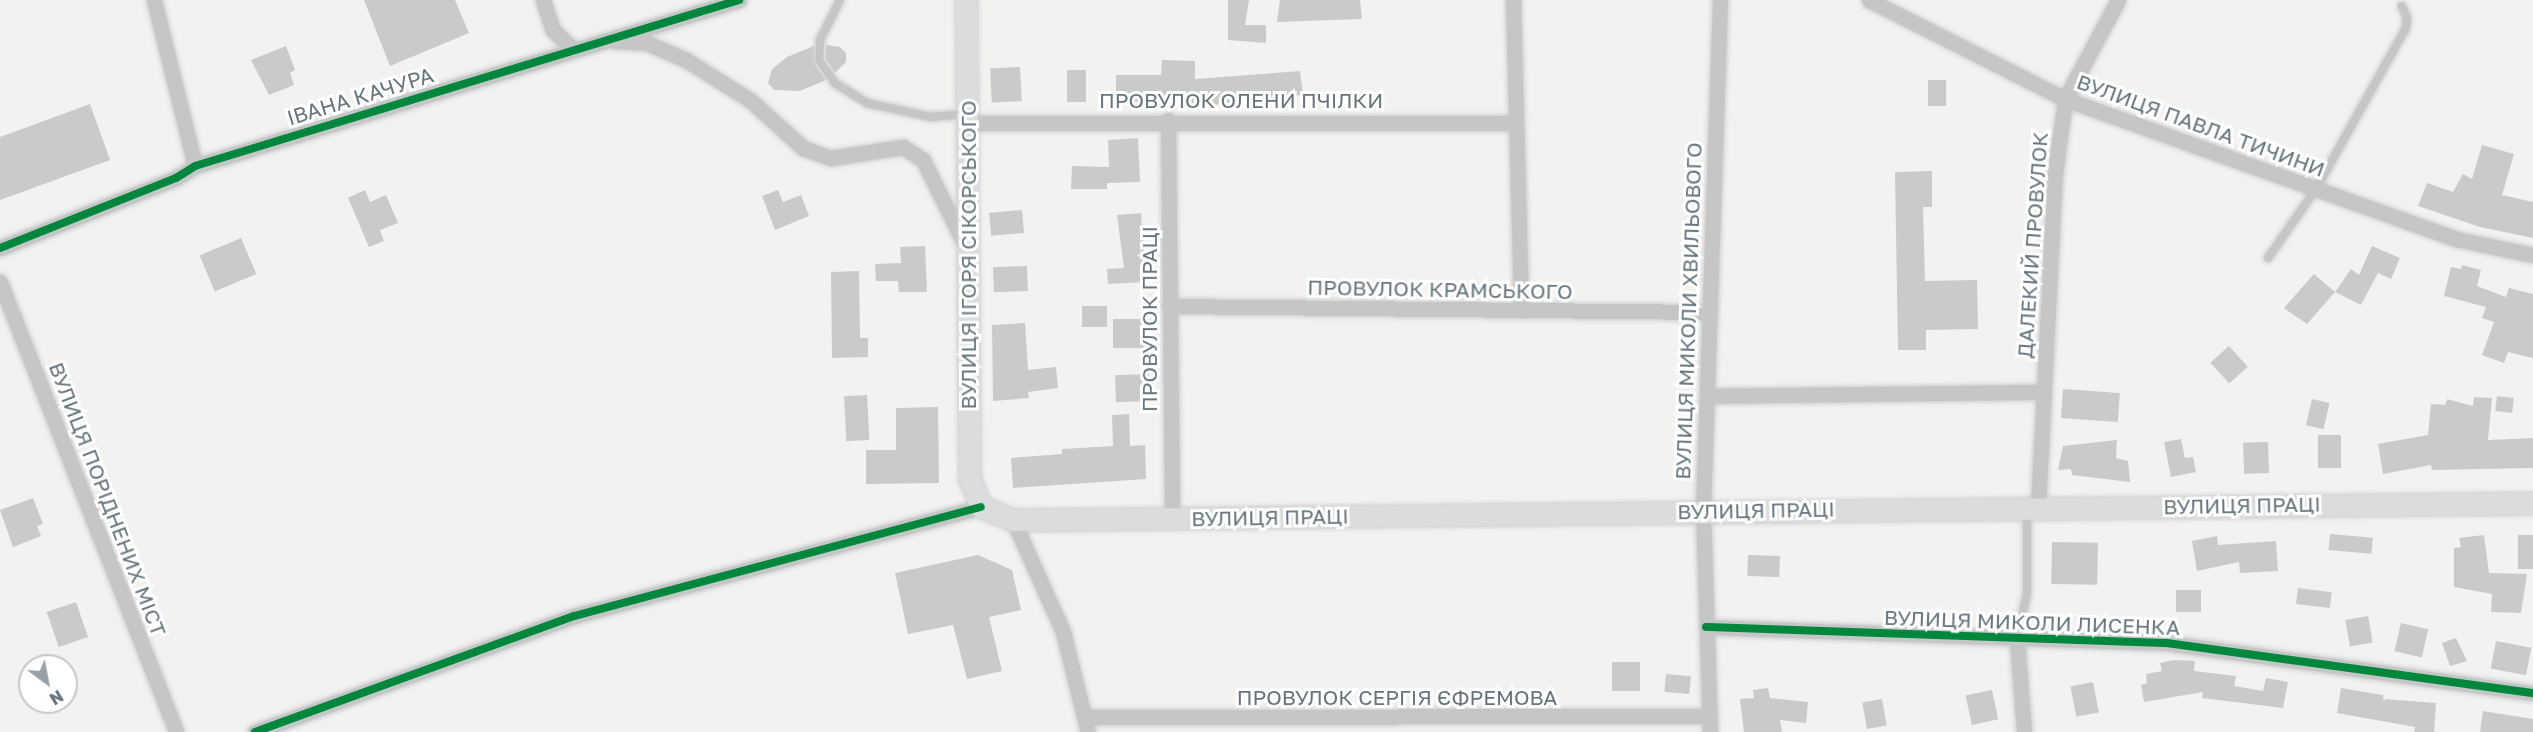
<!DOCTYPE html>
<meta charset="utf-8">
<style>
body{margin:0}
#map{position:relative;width:2533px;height:732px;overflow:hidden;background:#f2f2f1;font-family:"Golos Text",sans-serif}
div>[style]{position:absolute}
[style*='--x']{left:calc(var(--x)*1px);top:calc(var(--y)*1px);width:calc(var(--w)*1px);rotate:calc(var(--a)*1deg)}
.building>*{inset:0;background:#c9caca;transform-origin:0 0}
.roads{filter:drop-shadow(0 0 2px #cecfcf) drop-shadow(0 0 2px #cecfcf)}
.lane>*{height:8px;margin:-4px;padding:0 4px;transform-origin:4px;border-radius:4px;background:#c5c6c6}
.street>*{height:15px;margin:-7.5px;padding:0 7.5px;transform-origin:7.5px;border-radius:7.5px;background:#c5c6c6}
.secondary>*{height:21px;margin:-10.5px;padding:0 10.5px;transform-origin:10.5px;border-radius:10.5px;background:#dbdcdd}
.cycleway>*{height:8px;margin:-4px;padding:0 4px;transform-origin:4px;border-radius:4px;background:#00873e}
span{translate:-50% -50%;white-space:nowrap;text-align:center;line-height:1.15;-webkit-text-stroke:6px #fff;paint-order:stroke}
.street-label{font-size:21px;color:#66757d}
.north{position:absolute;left:18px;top:654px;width:60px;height:60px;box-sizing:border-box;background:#fff;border:2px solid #c2c8cb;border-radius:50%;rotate:148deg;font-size:16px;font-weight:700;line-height:24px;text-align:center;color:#66757d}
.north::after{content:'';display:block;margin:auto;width:21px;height:27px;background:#97a1a6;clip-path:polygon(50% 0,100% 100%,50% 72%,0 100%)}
</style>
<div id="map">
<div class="building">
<i style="clip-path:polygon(364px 0,455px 0,469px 33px,390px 66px)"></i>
<i style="clip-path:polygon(1228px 0,1249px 0,1245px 25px,1266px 25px,1266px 43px,1228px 40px)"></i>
<i style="clip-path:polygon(1280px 0,1360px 0,1362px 19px,1277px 22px)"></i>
<i style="clip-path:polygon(826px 45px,840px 47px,846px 53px,846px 62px,835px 73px,825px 58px)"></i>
<i style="clip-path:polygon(286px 46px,295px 70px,290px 73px,294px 85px,269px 95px,251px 60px)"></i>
<i style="clip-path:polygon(814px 46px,814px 63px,826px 80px,800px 91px,774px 90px,768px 83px,772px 69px,787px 57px)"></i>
<i style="clip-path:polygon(1162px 60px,1195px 61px,1195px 79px,1300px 71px,1303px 95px,1213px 105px,1116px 101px,1116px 75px,1161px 75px)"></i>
<i style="left:1020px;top:67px;width:34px;height:30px;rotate:87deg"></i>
<i style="left:1086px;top:70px;width:32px;height:19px;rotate:90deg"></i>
<i style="left:1928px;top:80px;width:18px;height:26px"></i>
<i style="clip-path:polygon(90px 104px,110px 160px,0 200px,0 137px)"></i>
<i style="clip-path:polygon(1138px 138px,1140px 182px,1107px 183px,1107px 189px,1071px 189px,1072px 166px,1109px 167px,1108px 140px)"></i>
<i style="clip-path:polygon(2482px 145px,2514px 154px,2502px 195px,2533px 202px,2533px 238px,2480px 227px,2418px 206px,2427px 183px,2453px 192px,2463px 174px,2472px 179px)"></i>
<i style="clip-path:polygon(1932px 171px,1932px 207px,1923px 207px,1925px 281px,1977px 280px,1978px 329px,1926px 330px,1926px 350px,1898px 350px,1895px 172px)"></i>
<i style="clip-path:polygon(365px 190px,370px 202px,386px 195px,398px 223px,380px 230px,384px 241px,369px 247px,348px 198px)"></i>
<i style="clip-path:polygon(778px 190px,783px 202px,801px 195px,809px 216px,775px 230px,762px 196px)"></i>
<i style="left:1022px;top:210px;width:23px;height:33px;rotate:85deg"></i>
<i style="clip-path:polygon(1141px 213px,1146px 282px,1108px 284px,1107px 269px,1124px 268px,1117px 215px)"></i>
<i style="left:241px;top:238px;width:39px;height:45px;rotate:67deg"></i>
<i style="clip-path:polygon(925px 246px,927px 292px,899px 292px,898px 281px,876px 281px,875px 264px,901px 263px,900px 247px)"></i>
<i style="clip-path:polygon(2372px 246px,2400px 258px,2391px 279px,2378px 273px,2361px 305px,2335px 292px,2307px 324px,2284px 308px,2314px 274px,2335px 292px,2351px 269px,2359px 275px)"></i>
<i style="clip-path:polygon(2462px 265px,2481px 270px,2477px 286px,2506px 297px,2509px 288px,2533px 294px,2533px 358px,2508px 352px,2504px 363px,2482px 355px,2494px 322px,2482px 318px,2486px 307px,2444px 296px,2451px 267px,2461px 269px)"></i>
<i style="left:1027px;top:266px;width:25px;height:34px;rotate:88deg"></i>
<i style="clip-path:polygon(859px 271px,860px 338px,868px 338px,868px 357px,832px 358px,831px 272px)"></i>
<i style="left:1082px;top:306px;width:25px;height:21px"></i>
<i style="left:1152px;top:319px;width:29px;height:39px;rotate:90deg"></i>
<i style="clip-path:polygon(1025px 323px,1028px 370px,1056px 367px,1058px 388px,1028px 392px,1029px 398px,993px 401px,992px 325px)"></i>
<i style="left:2229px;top:346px;width:28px;height:25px;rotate:48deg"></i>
<i style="left:1149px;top:374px;width:27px;height:34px;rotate:88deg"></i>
<i style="left:2063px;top:389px;width:57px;height:29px;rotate:4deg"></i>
<i style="left:867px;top:395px;width:45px;height:23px;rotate:87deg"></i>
<i style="left:2497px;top:396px;width:17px;height:15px;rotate:7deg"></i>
<i style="clip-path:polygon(2474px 397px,2492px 398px,2488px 440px,2533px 438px,2533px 468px,2432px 470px,2431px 465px,2383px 474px,2378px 444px,2428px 435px,2431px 404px,2445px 405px,2447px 399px,2473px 406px)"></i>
<i style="left:2312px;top:399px;width:18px;height:27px;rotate:13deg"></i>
<i style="clip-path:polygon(938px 407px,939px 483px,866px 484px,866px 450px,896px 450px,896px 408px)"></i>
<i style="clip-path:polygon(1129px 414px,1130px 446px,1145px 445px,1146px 479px,1013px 488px,1011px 458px,1062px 454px,1062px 449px,1113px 446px,1112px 415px)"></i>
<i style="left:2318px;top:435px;width:23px;height:33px"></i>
<i style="clip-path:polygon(2181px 439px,2185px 458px,2193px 457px,2196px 472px,2171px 477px,2164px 442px)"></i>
<i style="clip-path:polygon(2117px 440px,2116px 458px,2128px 461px,2130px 482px,2072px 475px,2071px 469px,2058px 470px,2063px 446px)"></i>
<i style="left:2268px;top:442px;width:31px;height:25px;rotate:88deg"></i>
<i style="clip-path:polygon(33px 498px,43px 524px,37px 526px,41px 536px,13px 547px,0 510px)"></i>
<i style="left:2330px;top:534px;width:43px;height:16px;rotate:5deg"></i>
<i style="clip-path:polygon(2484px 535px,2489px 573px,2527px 574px,2521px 613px,2491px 612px,2492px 594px,2454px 587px,2454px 548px,2461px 547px,2459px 538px)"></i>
<i style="left:2533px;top:535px;width:34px;height:15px;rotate:90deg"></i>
<i style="clip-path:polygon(2217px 536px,2218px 545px,2276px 541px,2278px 571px,2240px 573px,2239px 562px,2197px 571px,2192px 541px)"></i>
<i style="left:2052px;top:542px;width:46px;height:42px;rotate:1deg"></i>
<i style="clip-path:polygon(978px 555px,1012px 570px,1021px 610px,989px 617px,1002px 671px,967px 679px,953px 625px,908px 634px,895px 573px)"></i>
<i style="left:1748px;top:555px;width:32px;height:21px;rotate:2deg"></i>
<i style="left:2298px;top:588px;width:34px;height:16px;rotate:7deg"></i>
<i style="left:2201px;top:590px;width:22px;height:25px;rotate:90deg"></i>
<i style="left:76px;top:602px;width:37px;height:31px;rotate:71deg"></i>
<i style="left:2368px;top:616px;width:27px;height:23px;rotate:80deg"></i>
<i style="left:2401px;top:623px;width:28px;height:29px;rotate:13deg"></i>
<i style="clip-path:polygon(2456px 638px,2467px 661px,2450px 666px,2442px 643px)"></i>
<i style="left:2496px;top:641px;width:36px;height:28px;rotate:11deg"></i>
<i style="clip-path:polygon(2173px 660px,2195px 661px,2194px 671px,2236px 676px,2234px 686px,2263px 691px,2266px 678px,2288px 682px,2283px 708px,2202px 698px,2203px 692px,2144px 702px,2141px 685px,2147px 683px,2146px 674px,2162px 671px,2160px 663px)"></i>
<i style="left:1612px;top:662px;width:28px;height:29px"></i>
<i style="left:1666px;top:674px;width:25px;height:18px;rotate:5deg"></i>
<i style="left:2093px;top:682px;width:31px;height:23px;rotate:79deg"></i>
<i style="clip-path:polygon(1768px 688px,1770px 698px,1808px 702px,1806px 723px,1780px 720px,1782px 732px,1744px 732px,1740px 699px,1754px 698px,1753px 690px)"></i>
<i style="clip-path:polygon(2341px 688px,2383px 695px,2384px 702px,2385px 699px,2436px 703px,2434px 732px,2414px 732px,2415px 727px,2337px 713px)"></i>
<i style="left:1992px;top:690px;width:30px;height:27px;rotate:78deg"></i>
<i style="left:1882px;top:699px;width:27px;height:20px;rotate:80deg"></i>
<i style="clip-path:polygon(2483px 711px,2533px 719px,2533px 732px,2480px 732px)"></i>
</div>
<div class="roads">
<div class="lane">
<i style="--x:840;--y:0;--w:45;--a:116.6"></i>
<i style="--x:820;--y:40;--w:20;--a:93"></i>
<i style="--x:819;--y:60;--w:28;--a:55"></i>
<i style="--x:835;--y:83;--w:38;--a:32"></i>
<i style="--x:867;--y:103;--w:66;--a:12.3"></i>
<i style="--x:931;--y:117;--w:33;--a:-5"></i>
<i style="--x:2268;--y:258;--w:84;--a:-55.2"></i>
<i style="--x:2316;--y:189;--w:184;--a:-60.8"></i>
<i style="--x:2406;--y:28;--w:10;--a:-84"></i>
<i style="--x:2407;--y:18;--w:13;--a:-113"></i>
<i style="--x:2017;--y:640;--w:48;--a:-78"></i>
<i style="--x:2027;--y:593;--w:84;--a:-90"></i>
</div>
<div class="street">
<i style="--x:154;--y:0;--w:171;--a:76.1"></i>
<i style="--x:543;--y:0;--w:32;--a:72"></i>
<i style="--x:553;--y:30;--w:28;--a:44"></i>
<i style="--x:1513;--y:0;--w:311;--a:88.5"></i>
<i style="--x:1869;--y:0;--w:220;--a:26.8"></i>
<i style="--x:2065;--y:99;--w:415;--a:19.7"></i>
<i style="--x:2456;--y:239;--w:79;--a:11.7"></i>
<i style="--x:613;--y:41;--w:34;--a:3"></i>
<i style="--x:647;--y:43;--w:43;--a:23.6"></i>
<i style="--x:686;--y:60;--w:75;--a:32"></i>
<i style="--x:750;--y:100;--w:72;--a:42.2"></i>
<i style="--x:803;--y:148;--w:30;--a:20"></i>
<i style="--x:831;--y:158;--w:73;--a:-8.7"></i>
<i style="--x:903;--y:147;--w:24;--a:33"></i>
<i style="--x:923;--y:160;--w:97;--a:63.7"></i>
<i style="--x:1168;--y:120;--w:398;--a:89.4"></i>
<i style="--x:967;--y:123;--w:548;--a:0"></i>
<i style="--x:0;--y:248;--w:189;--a:-21.7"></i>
<i style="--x:176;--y:178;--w:22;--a:-32"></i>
<i style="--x:195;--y:166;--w:569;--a:-16.97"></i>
<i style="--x:0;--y:282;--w:483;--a:68.6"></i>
<i style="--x:1169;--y:306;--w:541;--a:0.64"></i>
<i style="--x:1707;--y:396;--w:337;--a:-0.7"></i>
<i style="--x:2038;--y:507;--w:333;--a:-87.1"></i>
<i style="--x:2055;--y:174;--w:76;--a:-82.4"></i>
<i style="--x:2065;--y:99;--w:112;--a:-61.8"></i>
<i style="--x:1013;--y:520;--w:123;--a:65.9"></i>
<i style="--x:1063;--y:632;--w:103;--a:76"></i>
<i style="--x:1706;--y:627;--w:461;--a:2"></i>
<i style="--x:2167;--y:643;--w:369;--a:7.8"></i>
<i style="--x:2017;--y:640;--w:92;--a:85.6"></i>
<i style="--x:1084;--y:717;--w:625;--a:-0.09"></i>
<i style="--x:255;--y:732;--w:339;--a:-20"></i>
<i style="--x:574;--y:616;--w:421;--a:-15"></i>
<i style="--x:1710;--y:732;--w:222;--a:-91.8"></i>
<i style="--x:1703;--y:510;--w:510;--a:-88.09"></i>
</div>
<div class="secondary">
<i style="--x:966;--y:0;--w:477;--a:89.6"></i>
<i style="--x:969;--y:477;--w:32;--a:68"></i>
<i style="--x:981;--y:507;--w:35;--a:22"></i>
<i style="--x:1013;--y:520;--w:1520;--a:-0.64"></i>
</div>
</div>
<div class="cycleway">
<i style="--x:0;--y:248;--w:189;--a:-21.7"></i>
<i style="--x:176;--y:178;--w:22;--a:-32"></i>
<i style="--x:195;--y:166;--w:569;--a:-16.97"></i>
<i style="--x:1706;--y:627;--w:461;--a:2"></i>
<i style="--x:2167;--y:643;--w:369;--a:7.8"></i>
<i style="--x:255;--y:732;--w:339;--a:-20"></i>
<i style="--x:574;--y:616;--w:421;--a:-15"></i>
</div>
<div class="street-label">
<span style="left:360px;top:96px;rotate:-17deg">ІВАНА КАЧУРА</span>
<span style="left:1241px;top:100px">ПРОВУЛОК ОЛЕНИ ПЧІЛКИ</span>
<span style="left:2201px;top:125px;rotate:20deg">ВУЛИЦЯ ПАВЛА ТИЧИНИ</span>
<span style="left:2032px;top:245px;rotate:-86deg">ДАЛЕКИЙ ПРОВУЛОК</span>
<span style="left:968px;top:255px;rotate:-90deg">ВУЛИЦЯ ІГОРЯ СІКОРСЬКОГО</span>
<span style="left:1440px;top:289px;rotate:1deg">ПРОВУЛОК КРАМСЬКОГО</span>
<span style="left:1688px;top:311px;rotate:-88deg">ВУЛИЦЯ МИКОЛИ ХВИЛЬОВОГО</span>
<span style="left:1149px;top:319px;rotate:-90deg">ПРОВУЛОК ПРАЦІ</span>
<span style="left:108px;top:499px;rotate:69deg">ВУЛИЦЯ ПОРІДНЕНИХ МІСТ</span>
<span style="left:2242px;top:505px;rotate:-1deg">ВУЛИЦЯ ПРАЦІ</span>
<span style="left:1756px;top:510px;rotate:-1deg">ВУЛИЦЯ ПРАЦІ</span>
<span style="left:1270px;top:517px;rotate:-1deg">ВУЛИЦЯ ПРАЦІ</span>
<span style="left:2032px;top:622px;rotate:2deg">ВУЛИЦЯ МИКОЛИ ЛИСЕНКА</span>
<span style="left:1397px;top:697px">ПРОВУЛОК СЕРГІЯ ЄФРЕМОВА</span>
</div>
<div class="north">N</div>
</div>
